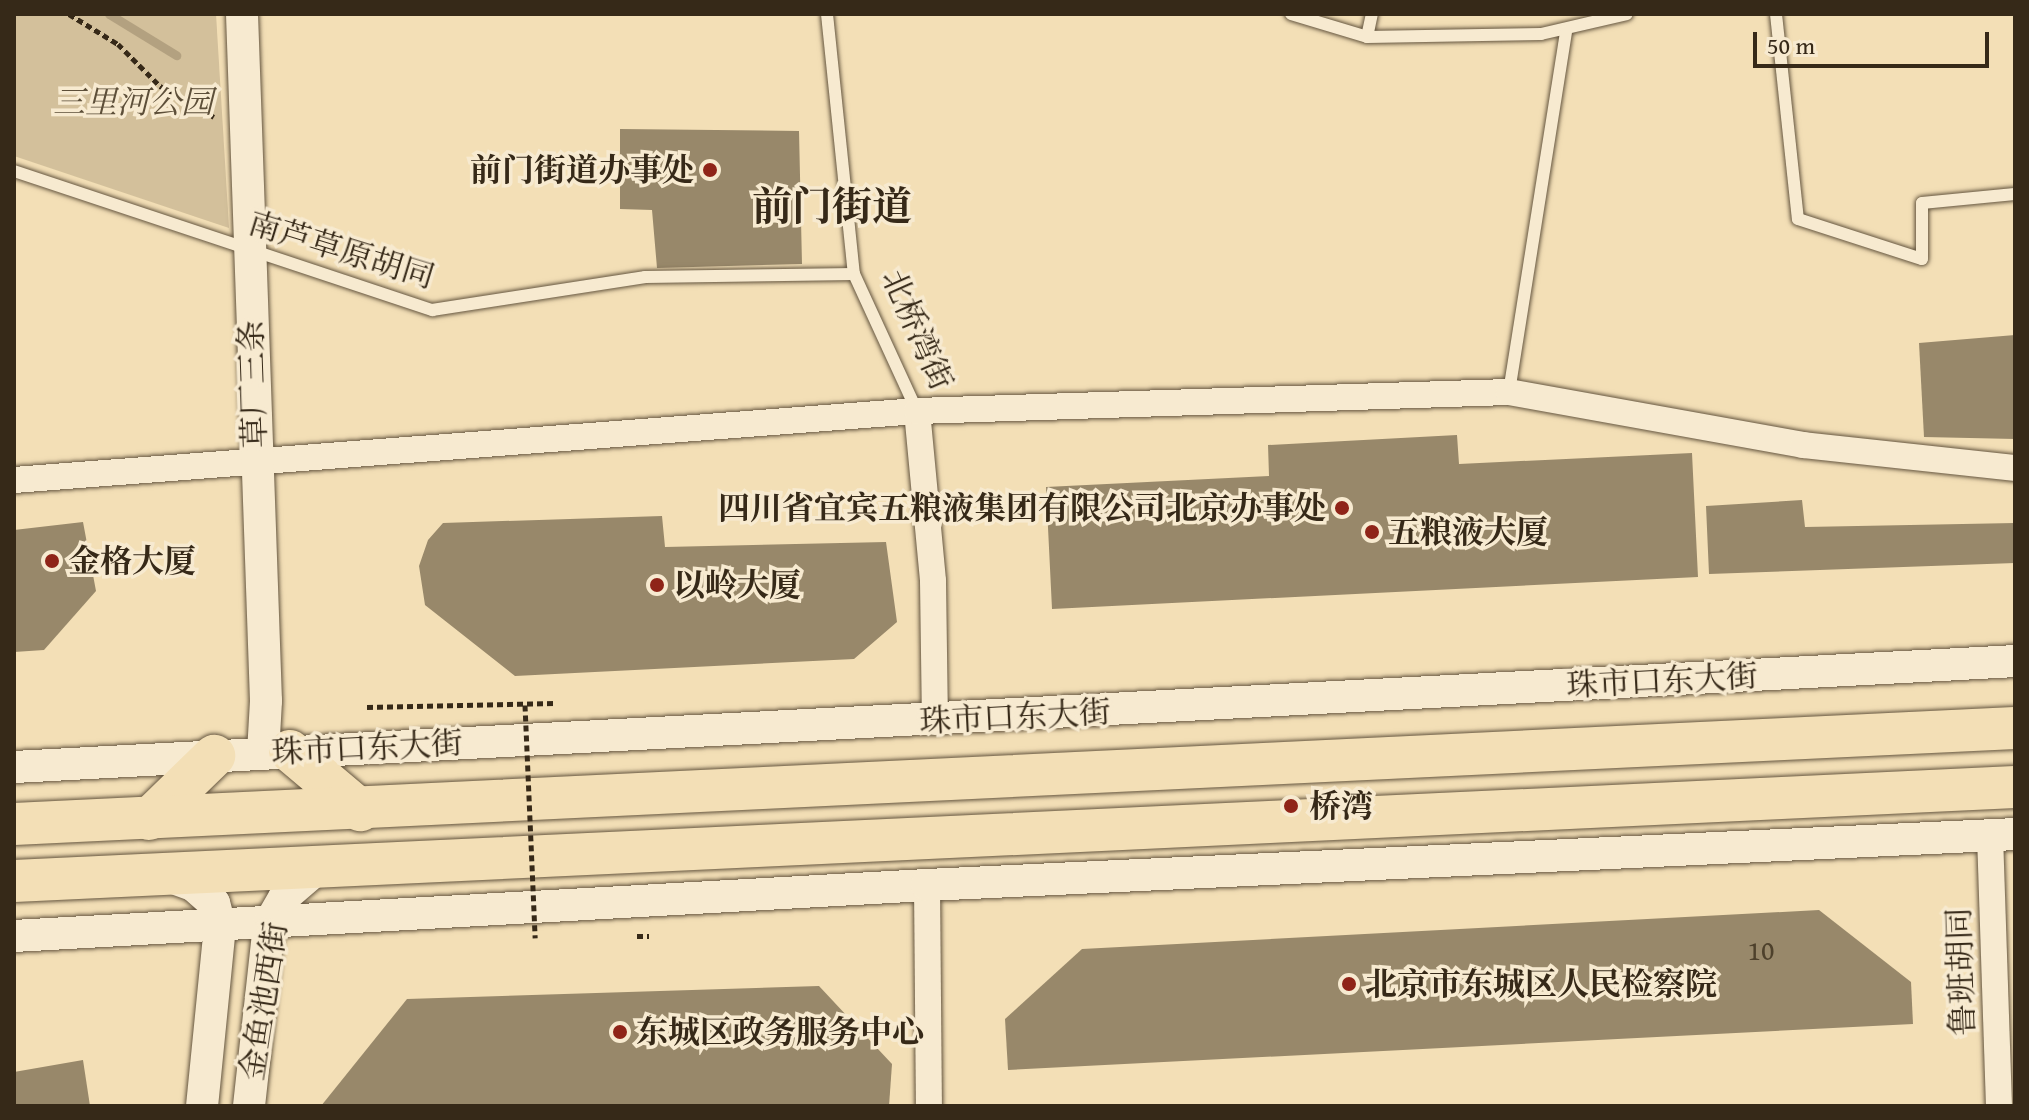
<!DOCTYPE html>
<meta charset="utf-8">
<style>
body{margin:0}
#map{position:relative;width:2029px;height:1120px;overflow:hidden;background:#f3dfb6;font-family:"Gentium Book Plus","Noto Serif SC",serif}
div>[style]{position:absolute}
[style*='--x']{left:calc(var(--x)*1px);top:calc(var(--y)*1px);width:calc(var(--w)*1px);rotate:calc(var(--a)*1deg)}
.green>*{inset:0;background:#d3c09b}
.stream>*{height:9px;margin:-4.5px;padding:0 4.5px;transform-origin:4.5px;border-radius:4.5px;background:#b3a180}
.building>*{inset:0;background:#98886a}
.path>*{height:5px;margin-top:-2.5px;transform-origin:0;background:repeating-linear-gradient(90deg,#362918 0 6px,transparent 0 10px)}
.roads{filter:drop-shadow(0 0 2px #655640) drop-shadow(0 0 2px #655640)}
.service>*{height:12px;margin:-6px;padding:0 6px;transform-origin:6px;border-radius:6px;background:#f7ead0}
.minor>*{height:26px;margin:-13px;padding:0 13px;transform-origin:13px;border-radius:13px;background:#f7ead0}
.tertiary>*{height:32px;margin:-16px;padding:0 16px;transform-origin:16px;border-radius:16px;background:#f7ead0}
.primary>*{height:42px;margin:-21px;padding:0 21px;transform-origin:21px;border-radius:21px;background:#f3dfb6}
.path-bridge>*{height:5px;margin-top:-2.5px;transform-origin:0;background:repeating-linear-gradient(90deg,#362918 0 6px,transparent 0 10px)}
.dots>*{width:22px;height:22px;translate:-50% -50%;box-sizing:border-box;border:4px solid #f7ead0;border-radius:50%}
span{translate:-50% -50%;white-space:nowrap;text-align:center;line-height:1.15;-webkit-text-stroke:7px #f7ead0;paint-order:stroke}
.number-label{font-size:28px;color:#4e412c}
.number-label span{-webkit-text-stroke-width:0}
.park-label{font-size:32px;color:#5d4f39;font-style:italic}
.poi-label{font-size:32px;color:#362918;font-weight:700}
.right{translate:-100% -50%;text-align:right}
.left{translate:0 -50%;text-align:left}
.street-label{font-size:32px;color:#362918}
.district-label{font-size:40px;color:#362918;font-weight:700}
.frame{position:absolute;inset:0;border:16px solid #362918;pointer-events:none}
.scale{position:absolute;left:1753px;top:32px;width:236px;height:36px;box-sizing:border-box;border:4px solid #362918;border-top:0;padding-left:10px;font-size:24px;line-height:28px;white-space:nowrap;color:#362918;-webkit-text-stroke:6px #f7ead0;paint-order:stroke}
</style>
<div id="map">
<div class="green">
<i style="clip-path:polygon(14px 14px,216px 14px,229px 228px,14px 156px)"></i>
</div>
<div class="stream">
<i style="--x:109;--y:14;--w:79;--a:31.5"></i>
</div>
<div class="building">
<i style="clip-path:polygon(620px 129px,799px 131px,802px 264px,657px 268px,652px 210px,620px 209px)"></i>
<i style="clip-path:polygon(2015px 335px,2015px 439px,1924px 437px,1919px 343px)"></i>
<i style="clip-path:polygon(1457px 435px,1459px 464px,1692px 453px,1698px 577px,1052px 609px,1046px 487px,1269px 476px,1268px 445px)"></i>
<i style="clip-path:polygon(1802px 500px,1805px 527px,2015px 523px,2015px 563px,1709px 574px,1706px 506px)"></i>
<i style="clip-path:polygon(662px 516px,665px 547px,886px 542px,897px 622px,854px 659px,515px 676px,425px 605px,419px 566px,428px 540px,443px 523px)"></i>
<i style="clip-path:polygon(83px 522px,96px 591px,44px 650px,14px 652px,14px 530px)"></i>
<i style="clip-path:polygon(1819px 910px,1911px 982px,1913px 1024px,1008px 1070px,1005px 1019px,1082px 949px)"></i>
<i style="clip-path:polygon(819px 986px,892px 1064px,889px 1106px,321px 1106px,407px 999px)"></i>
<i style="clip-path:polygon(83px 1060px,90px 1106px,14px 1106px,14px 1072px)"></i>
</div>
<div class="path">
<i style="--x:69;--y:14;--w:57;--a:31.5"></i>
<i style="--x:118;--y:44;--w:59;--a:45"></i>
<i style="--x:160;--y:86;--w:62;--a:29.9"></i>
<i style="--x:367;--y:707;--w:188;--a:-1.2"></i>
<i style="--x:637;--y:936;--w:12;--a:0"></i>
</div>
<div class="roads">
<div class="service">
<i style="--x:827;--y:14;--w:261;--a:84.1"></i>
<i style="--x:854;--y:274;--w:151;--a:65.3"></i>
<i style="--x:1291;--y:14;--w:79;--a:16.8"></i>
<i style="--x:1367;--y:37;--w:174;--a:-1"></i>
<i style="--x:1541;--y:34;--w:88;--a:-13.1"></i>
<i style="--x:1776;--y:14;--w:206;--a:83.9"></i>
<i style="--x:1798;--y:219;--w:130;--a:17.9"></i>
<i style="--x:1922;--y:259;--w:56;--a:-90"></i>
<i style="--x:1922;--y:203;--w:93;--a:-5.5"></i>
<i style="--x:1367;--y:37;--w:24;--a:-78"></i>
<i style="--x:14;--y:171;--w:441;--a:18.4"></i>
<i style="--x:432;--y:310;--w:216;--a:-8.8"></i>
<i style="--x:645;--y:277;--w:209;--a:-0.8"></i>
<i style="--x:1509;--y:392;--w:365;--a:-81"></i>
</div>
<div class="minor">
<i style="--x:917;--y:411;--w:171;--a:84.6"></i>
<i style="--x:933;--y:581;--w:141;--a:89.2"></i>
<i style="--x:14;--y:480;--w:906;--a:-4.37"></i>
<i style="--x:917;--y:411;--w:592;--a:-1.84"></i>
<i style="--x:1509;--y:392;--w:299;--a:10.2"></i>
<i style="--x:1803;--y:445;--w:213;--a:6.2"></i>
<i style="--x:1990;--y:835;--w:271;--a:88.1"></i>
<i style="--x:927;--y:885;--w:221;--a:89.5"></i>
</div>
<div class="tertiary">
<i style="--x:242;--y:14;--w:687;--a:88"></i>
<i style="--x:266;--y:701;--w:52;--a:93.3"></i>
<i style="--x:14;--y:767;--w:2004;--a:-3.03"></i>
<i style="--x:165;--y:875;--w:30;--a:20"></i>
<i style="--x:193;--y:885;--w:28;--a:41"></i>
<i style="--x:214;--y:903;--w:24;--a:75"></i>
<i style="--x:220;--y:926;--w:181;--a:95.7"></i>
<i style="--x:14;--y:936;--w:914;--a:-3.2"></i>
<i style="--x:927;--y:885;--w:1089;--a:-2.68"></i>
<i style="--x:249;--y:1106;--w:183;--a:-83.7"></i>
<i style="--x:269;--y:924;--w:32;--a:-60"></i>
<i style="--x:285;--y:896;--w:46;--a:-40.6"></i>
</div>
<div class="primary">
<i style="--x:290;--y:751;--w:92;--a:40.1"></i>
<i style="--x:149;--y:819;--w:91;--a:-44.1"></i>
<i style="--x:14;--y:824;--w:2003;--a:-2.75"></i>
<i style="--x:14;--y:881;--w:2003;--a:-2.69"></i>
</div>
</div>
<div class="path-bridge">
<i style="--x:525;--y:705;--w:233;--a:87.5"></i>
</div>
<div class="dots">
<i style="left:710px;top:170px;background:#8f2418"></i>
<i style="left:1342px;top:508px;background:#8f2418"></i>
<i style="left:1372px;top:532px;background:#8f2418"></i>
<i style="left:52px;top:561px;background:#8f2418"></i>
<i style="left:657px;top:585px;background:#8f2418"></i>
<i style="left:1291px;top:806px;background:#8f2418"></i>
<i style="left:1349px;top:984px;background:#8f2418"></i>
<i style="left:620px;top:1032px;background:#8f2418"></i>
</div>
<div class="number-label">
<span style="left:1761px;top:950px">10</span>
</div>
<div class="park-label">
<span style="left:133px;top:102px">三里河公园</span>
</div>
<div class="poi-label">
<span class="right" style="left:694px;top:170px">前门街道办事处</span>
<span class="right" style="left:1326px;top:508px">四川省宜宾五粮液集团有限公司北京办事处</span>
<span class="left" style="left:1388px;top:532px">五粮液大厦</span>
<span class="left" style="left:68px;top:561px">金格大厦</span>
<span class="left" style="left:673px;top:585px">以岭大厦</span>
<span class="left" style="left:1309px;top:806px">桥湾</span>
<span class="left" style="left:1365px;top:984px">北京市东城区人民检察院</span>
<span class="left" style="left:636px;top:1032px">东城区政务服务中心</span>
</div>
<div class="street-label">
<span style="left:341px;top:250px;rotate:17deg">南芦草原胡同</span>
<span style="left:917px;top:330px;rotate:66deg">北桥湾街</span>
<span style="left:253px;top:384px;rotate:-92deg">草厂三条</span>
<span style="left:1662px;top:681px;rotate:-3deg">珠市口东大街</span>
<span style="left:1015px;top:717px;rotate:-3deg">珠市口东大街</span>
<span style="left:367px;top:748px;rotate:-3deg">珠市口东大街</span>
<span style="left:1961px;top:972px;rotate:-92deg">鲁班胡同</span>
<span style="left:264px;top:1001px;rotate:-81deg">金鱼池西街</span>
</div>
<div class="district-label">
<span style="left:832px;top:206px">前门街道</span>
</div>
<div class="frame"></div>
<div class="scale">50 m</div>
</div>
